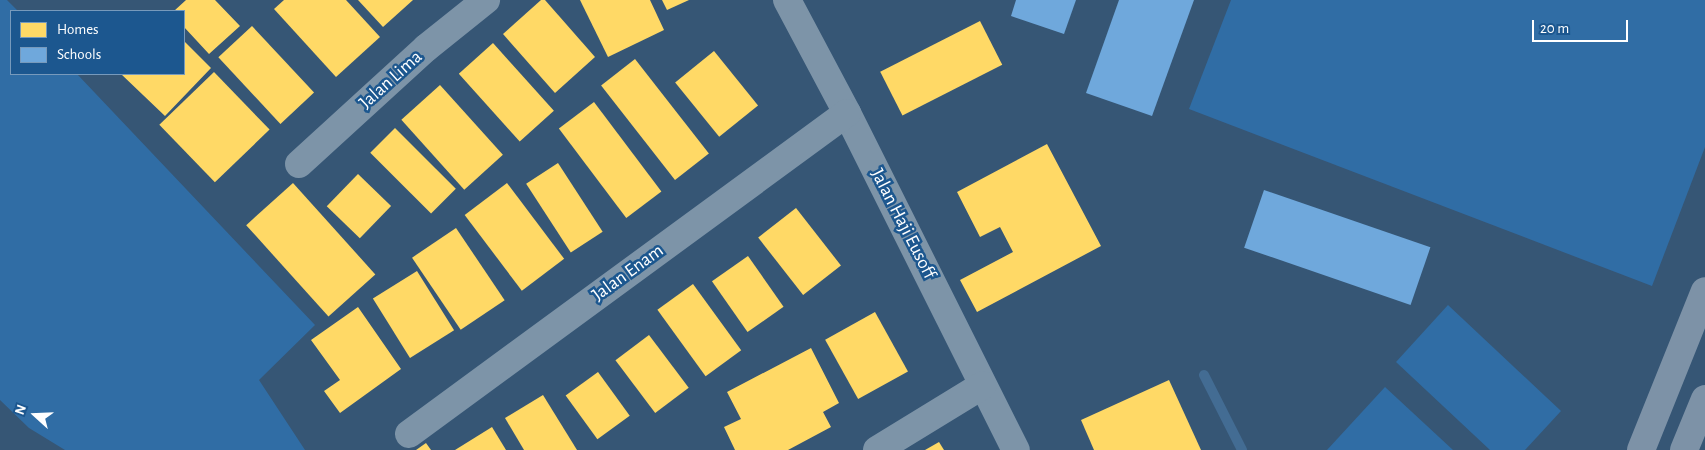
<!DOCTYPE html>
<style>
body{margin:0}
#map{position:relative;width:1705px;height:450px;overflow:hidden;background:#365675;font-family:"Alegreya Sans",sans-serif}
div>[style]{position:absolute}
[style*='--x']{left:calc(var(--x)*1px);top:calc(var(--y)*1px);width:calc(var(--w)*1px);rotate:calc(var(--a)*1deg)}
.green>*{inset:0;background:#306da5}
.homes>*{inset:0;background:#ffd966;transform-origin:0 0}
.schools>*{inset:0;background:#6fa8dc;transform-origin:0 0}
.stream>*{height:10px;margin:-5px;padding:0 5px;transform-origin:5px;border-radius:5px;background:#436c93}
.minor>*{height:28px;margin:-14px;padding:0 14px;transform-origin:14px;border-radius:14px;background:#7d94a8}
.major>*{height:28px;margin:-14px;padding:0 14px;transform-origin:14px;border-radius:14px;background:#7d92a7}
span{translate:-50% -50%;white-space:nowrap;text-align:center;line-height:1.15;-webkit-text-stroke:5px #1c578f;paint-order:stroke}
.street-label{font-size:19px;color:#fff}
.legend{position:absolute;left:10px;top:10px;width:175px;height:65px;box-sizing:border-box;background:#1c578f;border:1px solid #779abc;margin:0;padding:6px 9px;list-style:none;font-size:15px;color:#fff}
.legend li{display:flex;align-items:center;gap:10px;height:25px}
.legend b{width:25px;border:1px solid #779abc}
.north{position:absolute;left:10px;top:390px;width:50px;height:50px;-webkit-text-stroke:4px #1c578f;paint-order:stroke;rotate:290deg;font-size:14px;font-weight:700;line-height:20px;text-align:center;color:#fff}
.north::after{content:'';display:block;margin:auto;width:18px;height:22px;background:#fff;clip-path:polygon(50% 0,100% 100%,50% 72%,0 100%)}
.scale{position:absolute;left:1532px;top:20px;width:96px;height:22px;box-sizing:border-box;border:2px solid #fff;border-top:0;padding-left:6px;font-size:15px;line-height:18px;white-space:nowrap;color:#fff;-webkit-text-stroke:4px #1c578f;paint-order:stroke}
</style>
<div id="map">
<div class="green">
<i style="clip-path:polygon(0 0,7px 0,18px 11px,11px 11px,11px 74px,77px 74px,315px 325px,259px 380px,305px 450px,65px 450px,29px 428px,0 400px)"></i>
<i style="clip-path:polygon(1231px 0,1705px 0,1705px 147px,1652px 286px,1189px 109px)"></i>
<i style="clip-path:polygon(1448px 305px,1561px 411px,1525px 450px,1490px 450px,1396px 362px)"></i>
<i style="clip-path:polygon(1385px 387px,1453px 450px,1327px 450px)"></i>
</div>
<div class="homes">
<i style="clip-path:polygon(186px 0,215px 0,240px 26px,209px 54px,184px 27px,184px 11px,174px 11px)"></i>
<i style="clip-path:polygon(284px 0,346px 0,380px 37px,336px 77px,274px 9px)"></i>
<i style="clip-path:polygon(358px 0,413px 0,383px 27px)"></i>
<i style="clip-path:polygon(541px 0,545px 0,595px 57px,555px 93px,503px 34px)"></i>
<i style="clip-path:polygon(580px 0,650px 0,664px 30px,608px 57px)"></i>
<i style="clip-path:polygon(662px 0,689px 0,667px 10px)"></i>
<i style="left:980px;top:21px;width:49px;height:112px;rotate:63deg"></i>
<i style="left:252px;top:26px;width:91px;height:46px;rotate:47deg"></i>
<i style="clip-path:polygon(184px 41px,211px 68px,165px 116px,121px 74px,184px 74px)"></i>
<i style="left:493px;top:43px;width:91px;height:46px;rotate:48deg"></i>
<i style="left:714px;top:51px;width:70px;height:50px;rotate:51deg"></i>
<i style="left:635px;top:59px;width:120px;height:43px;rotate:52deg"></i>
<i style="left:214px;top:72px;width:80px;height:76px;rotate:46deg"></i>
<i style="left:440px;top:85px;width:94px;height:52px;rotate:48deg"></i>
<i style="left:594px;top:102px;width:112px;height:44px;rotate:53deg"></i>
<i style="left:395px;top:128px;width:86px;height:35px;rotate:45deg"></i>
<i style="clip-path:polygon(1047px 144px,1101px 246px,977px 312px,960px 280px,1013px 252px,1000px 227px,980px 237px,957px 192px)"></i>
<i style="left:558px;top:163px;width:82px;height:38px;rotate:57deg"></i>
<i style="left:358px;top:174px;width:46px;height:45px;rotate:44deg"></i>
<i style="left:293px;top:183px;width:123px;height:63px;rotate:48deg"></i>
<i style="left:507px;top:183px;width:95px;height:53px;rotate:53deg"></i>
<i style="left:796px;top:208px;width:73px;height:48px;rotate:52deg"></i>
<i style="left:456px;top:228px;width:87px;height:53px;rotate:56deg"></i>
<i style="left:748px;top:256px;width:62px;height:44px;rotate:55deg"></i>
<i style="left:417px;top:271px;width:70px;height:52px;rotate:58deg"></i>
<i style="left:693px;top:284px;width:82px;height:44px;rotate:54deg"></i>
<i style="clip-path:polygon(358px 307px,401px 369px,340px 413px,324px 391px,340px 380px,311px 340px)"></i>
<i style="left:875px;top:312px;width:68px;height:57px;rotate:61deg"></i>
<i style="left:649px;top:335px;width:66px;height:42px;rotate:53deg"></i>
<i style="clip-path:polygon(811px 348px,839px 403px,823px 412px,831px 427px,788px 450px,735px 450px,724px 427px,741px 419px,727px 392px)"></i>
<i style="left:598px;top:372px;width:54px;height:40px;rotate:54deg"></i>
<i style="clip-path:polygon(1169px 380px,1201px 450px,1094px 450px,1081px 420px)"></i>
<i style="clip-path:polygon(543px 395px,577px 450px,524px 450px,505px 418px)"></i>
<i style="clip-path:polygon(492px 427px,506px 450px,455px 450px)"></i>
<i style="clip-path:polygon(939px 442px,944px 450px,925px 450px)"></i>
<i style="clip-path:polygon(426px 443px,431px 450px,416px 450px)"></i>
</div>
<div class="schools">
<i style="clip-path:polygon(1016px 0,1076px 0,1064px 34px,1011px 16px)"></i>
<i style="clip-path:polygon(1119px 0,1194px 0,1152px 116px,1086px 93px)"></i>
<i style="left:1264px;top:190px;width:176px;height:61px;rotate:19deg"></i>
</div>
<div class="stream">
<i style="--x:1204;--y:375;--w:84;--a:63.1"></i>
</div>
<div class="minor">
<i style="--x:787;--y:0;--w:128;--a:62"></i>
<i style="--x:847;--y:113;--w:377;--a:63.4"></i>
<i style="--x:299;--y:164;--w:172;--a:-42.4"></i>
<i style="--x:426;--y:48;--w:77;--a:-38.7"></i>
<i style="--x:409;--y:434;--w:543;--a:-36.24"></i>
<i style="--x:877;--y:450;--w:124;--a:-31.5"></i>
</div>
<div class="major">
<i style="--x:1641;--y:450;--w:171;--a:-68.1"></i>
<i style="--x:1684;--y:450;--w:55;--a:-67.6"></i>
</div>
<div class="street-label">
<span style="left:391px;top:80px;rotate:-42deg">Jalan Lima</span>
<span style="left:903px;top:224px;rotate:63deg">Jalan Haji Eusoff</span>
<span style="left:628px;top:273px;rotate:-36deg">Jalan Enam</span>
</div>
<ul class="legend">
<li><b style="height:14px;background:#ffd966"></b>Homes</li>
<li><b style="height:14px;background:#6fa8dc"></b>Schools</li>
</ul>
<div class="north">N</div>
<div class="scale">20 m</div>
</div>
